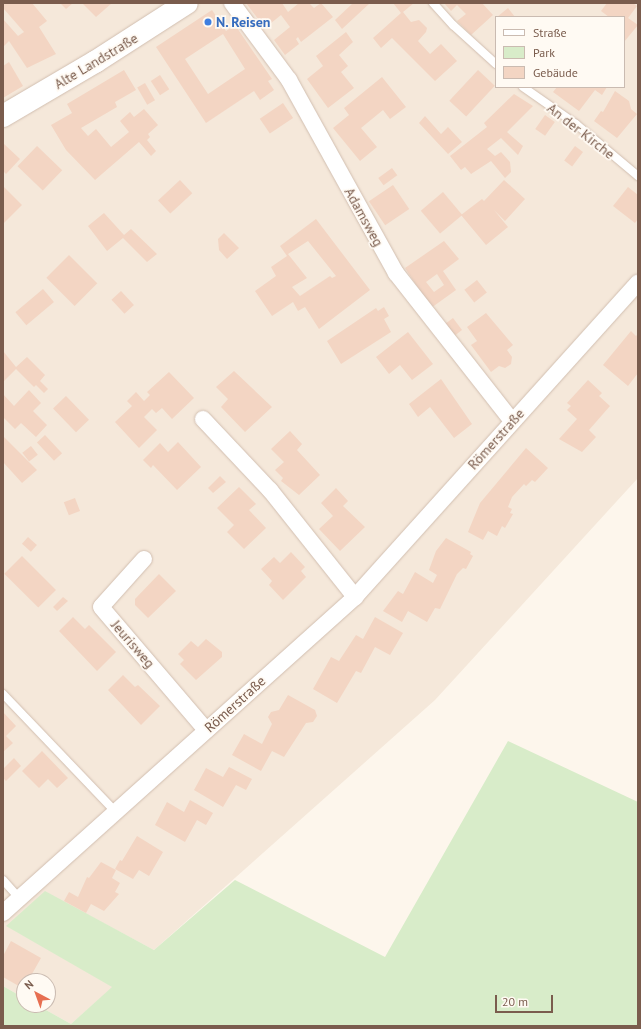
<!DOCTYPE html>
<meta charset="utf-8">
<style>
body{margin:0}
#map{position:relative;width:641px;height:1029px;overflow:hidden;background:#fdf6ec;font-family:"PT Sans",sans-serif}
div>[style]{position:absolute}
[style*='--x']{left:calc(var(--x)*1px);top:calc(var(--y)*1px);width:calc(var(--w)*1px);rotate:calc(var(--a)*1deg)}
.residential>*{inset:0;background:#f5e8da}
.green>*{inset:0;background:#d8ecc9}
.building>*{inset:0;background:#f3d5c3;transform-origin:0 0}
.roads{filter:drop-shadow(0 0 1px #d1beb0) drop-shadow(0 0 1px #d1beb0)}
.service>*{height:8px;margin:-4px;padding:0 4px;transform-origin:4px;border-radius:4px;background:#fff}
.minor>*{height:16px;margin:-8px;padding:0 8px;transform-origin:8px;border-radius:8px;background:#fff}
.secondary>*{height:22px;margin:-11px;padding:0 11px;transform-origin:11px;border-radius:11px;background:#fff}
.dots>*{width:11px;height:11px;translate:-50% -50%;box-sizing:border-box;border:2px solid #fffaf3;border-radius:50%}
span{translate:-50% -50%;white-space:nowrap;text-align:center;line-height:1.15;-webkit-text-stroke:3.5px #fffaf3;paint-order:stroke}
.shop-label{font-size:14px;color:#366cbe;font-weight:700}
.left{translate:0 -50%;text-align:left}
.street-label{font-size:14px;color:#7a5c4d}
.frame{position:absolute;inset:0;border:4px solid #7a5c4d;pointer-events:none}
.legend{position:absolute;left:495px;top:16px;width:130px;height:72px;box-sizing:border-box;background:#fffaf3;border:1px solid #cabbb1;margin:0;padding:5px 7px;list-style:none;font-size:12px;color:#7a5c4d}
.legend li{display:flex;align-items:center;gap:8px;height:20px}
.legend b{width:20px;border:1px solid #cabbb1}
.north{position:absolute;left:16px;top:973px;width:40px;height:40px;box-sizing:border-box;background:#fffaf3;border:1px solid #cabbb1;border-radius:50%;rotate:319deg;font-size:11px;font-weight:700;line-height:16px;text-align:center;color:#7a5c4d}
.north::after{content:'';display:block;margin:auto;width:14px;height:18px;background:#e76f51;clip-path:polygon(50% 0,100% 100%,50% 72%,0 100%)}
.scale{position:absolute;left:495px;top:995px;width:58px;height:18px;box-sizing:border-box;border:2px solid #7a5c4d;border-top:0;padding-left:5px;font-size:12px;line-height:14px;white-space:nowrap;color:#7a5c4d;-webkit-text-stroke:3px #fffaf3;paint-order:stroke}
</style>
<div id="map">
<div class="residential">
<i style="clip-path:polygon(evenodd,3px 3px,638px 3px,638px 478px,435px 700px,154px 950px,45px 892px,7px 926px,113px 987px,71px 1024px,37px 1005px,48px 1005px,48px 981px,24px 981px,24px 998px,3px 986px,3px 3px,496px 17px,624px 17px,624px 87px,496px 87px,496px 17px)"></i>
</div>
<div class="green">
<i style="clip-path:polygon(508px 741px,638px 802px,638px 1026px,3px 1026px,3px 986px,24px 998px,24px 1005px,37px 1005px,71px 1024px,112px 987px,6px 926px,45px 891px,154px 950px,235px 880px,385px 957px)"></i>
</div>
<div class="building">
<i style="clip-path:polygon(3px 3px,32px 3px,47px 21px,39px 27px,56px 54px,27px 68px,9px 41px,3px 47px,3px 19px,18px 36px,24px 32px,3px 8px)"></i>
<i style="clip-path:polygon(60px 3px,73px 3px,66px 9px)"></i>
<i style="clip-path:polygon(82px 3px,112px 3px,96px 17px)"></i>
<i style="clip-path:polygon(246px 3px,282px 3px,288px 12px,299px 3px,309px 3px,314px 8px,321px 3px,333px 17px,301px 42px,298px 37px,296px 39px,299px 44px,285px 55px,274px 40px,290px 27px,281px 15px,265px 28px)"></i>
<i style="clip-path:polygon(353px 3px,370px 3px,342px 29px,335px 20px)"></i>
<i style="clip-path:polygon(393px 3px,414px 3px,403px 12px,411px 22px,419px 20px,427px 28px,426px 32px,418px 41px,430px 54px,441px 44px,457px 61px,435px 81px,392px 38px,381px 48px,373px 38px,401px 13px)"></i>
<i style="clip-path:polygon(444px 3px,482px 3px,493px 15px,471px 35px,457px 21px,466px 14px,457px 5px,451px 11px)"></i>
<i style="clip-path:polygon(607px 3px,633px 3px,637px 6px,628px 18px,638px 25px,624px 42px,624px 17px,609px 17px,601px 11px)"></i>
<i style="clip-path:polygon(508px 8px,515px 17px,497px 17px)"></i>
<i style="clip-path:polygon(evenodd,212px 10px,226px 31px,235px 25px,272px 79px,268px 81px,274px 90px,260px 100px,254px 91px,206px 123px,156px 47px,212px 10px,223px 34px,245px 69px,208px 94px,185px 59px,223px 34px)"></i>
<i style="clip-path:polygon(346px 32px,353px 42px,339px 55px,348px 66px,341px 72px,354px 88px,328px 108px,307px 79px,323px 66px,316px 56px)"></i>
<i style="clip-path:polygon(9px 62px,23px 86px,3px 98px,3px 66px)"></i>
<i style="clip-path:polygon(124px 70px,136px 90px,115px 102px,117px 107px,81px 128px,88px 136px,96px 129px,111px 147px,129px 132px,120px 121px,130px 112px,134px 117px,144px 109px,158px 125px,148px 134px,150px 137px,147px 140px,156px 151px,151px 156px,139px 142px,95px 180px,66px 150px,51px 125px,72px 113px,67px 104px)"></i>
<i style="left:478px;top:70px;width:23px;height:42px;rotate:43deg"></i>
<i style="left:160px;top:75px;width:17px;height:11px;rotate:57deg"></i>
<i style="clip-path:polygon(382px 77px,406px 107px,390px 119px,383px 110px,361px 128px,377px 147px,360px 161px,333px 128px,349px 115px,344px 108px)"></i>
<i style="left:145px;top:83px;width:20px;height:9px;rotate:60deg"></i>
<i style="clip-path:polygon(557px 87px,607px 87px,602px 95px,595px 90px,579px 111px,553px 92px)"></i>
<i style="clip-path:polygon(615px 91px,629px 101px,631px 109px,637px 114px,617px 138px,594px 121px,601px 111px,603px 112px)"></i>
<i style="clip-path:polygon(514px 94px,533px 106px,507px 132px,523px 146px,518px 155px,501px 138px,487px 149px,495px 156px,501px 152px,510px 162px,511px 172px,505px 178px,491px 161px,471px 174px,465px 167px,461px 170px,450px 156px,487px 127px,484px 123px)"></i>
<i style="left:283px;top:103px;width:18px;height:28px;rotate:56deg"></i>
<i style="left:545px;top:115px;width:12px;height:17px;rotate:35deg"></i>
<i style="clip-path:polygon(425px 116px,441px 134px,448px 127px,462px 142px,448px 154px,419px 123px)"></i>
<i style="clip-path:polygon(3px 143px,20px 159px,6px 174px,3px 171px)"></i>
<i style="left:37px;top:146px;width:35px;height:28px;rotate:44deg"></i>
<i style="left:575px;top:146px;width:10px;height:18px;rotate:37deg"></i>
<i style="left:392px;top:168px;width:9px;height:17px;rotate:54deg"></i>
<i style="left:180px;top:180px;width:18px;height:30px;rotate:47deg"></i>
<i style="clip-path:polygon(504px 180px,525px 199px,505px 221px,494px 210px,508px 227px,486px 245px,461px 215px,482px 199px,484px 201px)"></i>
<i style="left:393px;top:185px;width:29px;height:29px;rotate:56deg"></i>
<i style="clip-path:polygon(3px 186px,22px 205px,3px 224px)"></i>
<i style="clip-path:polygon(628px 187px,638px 195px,638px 219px,635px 223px,613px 206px)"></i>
<i style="left:443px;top:192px;width:30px;height:29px;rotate:50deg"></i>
<i style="clip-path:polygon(104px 213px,124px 235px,131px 229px,157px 254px,147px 262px,123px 238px,107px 251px,88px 226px)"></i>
<i style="clip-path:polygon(evenodd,316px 219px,370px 290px,319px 329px,305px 307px,298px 311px,293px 302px,272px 316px,255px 291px,276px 276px,271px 267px,287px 256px,280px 246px,316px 219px,308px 241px,336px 276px,332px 278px,330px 276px,300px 296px,292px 287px,307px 278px,288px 254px,308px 241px)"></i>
<i style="clip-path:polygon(224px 233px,239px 248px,227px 259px,219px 250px,218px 239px)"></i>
<i style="clip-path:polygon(evenodd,444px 241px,459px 259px,443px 271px,456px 290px,431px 308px,405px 268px,444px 241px,437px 274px,444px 285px,434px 292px,426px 282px,437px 274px)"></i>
<i style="left:69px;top:255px;width:40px;height:32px;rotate:45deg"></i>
<i style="left:477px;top:280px;width:16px;height:16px;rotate:52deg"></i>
<i style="left:43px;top:289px;width:17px;height:36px;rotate:50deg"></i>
<i style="left:121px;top:291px;width:19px;height:13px;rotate:47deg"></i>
<i style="clip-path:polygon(384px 307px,389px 316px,384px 319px,391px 332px,341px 364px,327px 341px,376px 308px,378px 311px)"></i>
<i style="clip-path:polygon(486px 313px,513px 345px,507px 350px,512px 357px,511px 364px,505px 368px,499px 366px,491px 372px,471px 345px,477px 341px,467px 327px)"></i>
<i style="left:453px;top:318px;width:15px;height:9px;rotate:53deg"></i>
<i style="clip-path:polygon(631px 331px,636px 336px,638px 334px,638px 373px,628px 386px,603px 365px)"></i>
<i style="clip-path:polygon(408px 332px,433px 364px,412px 380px,400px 365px,389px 374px,376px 357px)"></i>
<i style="clip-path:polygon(3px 351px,16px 367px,27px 357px,45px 375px,40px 381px,48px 389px,44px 393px,36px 385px,34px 387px,16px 369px,3px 382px)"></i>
<i style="clip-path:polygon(234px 371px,272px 407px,245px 432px,221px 407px,228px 399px,216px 387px)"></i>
<i style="clip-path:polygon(169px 372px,194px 398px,172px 419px,162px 408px,156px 413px,152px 409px,144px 417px,157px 430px,139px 448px,115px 422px,132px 406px,127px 401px,136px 392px,144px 401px,150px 395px,147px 392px)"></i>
<i style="clip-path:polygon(441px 379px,472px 424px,454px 438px,430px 407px,418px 417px,409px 404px)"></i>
<i style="clip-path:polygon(588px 380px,602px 393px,599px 396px,610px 406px,589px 430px,596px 437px,582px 452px,559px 439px,577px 419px,567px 410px,571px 406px,567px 403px)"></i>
<i style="clip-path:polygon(29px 390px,41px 403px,33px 411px,47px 425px,36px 437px,21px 423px,15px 429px,3px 417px,3px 394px,14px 406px)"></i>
<i style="left:66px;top:396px;width:33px;height:18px;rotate:46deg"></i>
<i style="clip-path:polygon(290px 431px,302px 444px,297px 450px,320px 475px,299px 495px,281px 481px,283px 478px,275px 470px,284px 462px,271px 449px)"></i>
<i style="left:45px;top:435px;width:25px;height:11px;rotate:47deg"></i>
<i style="clip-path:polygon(3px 436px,37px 470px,22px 483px,3px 462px)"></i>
<i style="clip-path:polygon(178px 442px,201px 467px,177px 490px,153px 465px,151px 468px,143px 460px,160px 443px,168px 452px)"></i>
<i style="left:31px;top:446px;width:11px;height:11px;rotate:52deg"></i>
<i style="clip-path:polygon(526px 448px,548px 468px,535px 482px,532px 480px,526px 486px,524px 484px,512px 497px,508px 507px,512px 509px,510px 513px,513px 514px,505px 528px,502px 526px,497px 536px,488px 531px,483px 540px,468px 532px,480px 503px)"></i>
<i style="clip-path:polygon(220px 476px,226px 482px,213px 493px,208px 488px)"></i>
<i style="clip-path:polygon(239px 487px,256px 504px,249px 510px,266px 528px,244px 549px,227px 532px,234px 525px,217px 508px)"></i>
<i style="clip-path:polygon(336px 488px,348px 501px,343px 506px,365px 527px,340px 551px,319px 529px,333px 516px,321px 503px)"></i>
<i style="left:75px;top:498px;width:14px;height:12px;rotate:69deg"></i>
<i style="left:28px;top:537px;width:12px;height:9px;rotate:42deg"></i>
<i style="clip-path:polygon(446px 538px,471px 552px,470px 554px,473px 556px,466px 569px,463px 568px,457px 574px,440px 609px,435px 608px,427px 622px,408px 611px,402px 622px,383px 611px,398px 591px,403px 594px,415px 572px,433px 583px,437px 575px,429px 570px,436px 551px)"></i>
<i style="clip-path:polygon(291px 552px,305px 567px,301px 571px,306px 577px,283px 600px,269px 585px,272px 581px,261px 569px,274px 557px,280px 563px)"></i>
<i style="left:22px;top:556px;width:48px;height:25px;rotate:45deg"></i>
<i style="clip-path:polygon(159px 574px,176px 591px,148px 618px,135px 605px,135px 599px)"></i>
<i style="clip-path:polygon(63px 597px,68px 601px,57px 611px,53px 607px)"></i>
<i style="clip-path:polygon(73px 617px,85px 629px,89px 625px,116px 652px,97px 671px,59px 631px)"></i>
<i style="clip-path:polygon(375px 617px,403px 633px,390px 655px,375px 647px,361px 673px,356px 671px,337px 703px,313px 689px,331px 657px,339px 661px,356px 635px,363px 639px)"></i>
<i style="clip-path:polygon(206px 639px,222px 652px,222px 657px,196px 680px,180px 664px,184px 660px,178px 654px,191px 641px,198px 647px)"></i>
<i style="clip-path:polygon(123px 675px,135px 687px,138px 685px,160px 706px,141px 725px,108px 690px)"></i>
<i style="clip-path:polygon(288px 695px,315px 710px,317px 716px,313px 722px,306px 723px,284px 757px,272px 751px,261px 771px,232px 755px,244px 734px,262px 744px,272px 724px,268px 717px,271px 712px,279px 710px)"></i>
<i style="clip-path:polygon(3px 712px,16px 726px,6px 736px,13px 743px,3px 752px)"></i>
<i style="clip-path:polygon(42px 751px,68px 778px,57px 788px,48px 779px,39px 788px,22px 771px)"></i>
<i style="clip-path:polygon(14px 758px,21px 766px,6px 781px,3px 778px,3px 769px)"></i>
<i style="clip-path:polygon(229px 767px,252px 779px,246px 790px,236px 785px,223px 807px,194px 790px,206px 768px,223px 777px)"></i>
<i style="clip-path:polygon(190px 800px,213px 813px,206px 825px,197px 820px,185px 842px,155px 825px,167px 802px,184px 812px)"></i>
<i style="clip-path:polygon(137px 836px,163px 852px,149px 876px,139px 870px,133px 879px,115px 869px,120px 860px,122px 861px)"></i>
<i style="clip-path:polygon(101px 862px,116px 870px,112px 878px,120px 883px,115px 892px,119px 894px,104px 911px,91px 904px,86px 913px,64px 901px,69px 892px,78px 897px,87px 877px,89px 878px)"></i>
<i style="clip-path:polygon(11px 941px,41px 958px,28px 981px,24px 981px,24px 989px,3px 977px,3px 956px)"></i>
</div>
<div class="roads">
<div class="service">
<i style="--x:433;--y:3;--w:30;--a:48"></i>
<i style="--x:453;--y:25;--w:58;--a:42.2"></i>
<i style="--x:523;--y:87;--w:65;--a:34.9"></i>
<i style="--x:576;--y:124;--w:81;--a:40"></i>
<i style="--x:3;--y:694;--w:162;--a:46.3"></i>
<i style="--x:3;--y:880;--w:25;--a:48"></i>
</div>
<div class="minor">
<i style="--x:232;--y:3;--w:96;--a:53.5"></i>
<i style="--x:289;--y:80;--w:221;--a:61"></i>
<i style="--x:396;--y:273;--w:188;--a:51.9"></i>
<i style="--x:203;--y:419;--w:98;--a:46.7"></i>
<i style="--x:270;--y:490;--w:137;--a:51.5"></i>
<i style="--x:144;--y:559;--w:64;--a:131.9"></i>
<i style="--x:101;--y:607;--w:162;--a:49.5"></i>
<i style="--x:3;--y:913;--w:473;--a:-41.9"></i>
<i style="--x:355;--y:597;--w:423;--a:-48"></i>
</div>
<div class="secondary">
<i style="--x:3;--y:116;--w:107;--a:-30.4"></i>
<i style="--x:95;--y:62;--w:109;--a:-32.7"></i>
</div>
</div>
<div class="dots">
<i style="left:208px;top:22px;background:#3f7fe0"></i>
</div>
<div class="shop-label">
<span class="left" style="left:216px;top:22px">N. Reisen</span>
</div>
<div class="street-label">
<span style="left:96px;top:61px;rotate:-31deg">Alte Landstraße</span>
<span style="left:581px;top:131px;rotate:38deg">An der Kirche</span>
<span style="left:364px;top:217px;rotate:61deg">Adamsweg</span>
<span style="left:496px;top:439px;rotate:-48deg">Römerstraße</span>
<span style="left:133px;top:644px;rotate:49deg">Jeurisweg</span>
<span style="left:235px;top:704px;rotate:-42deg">Römerstraße</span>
</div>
<div class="frame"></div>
<ul class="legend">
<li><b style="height:5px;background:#fff"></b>Straße</li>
<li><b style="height:11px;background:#d8ecc9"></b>Park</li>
<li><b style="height:11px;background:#f3d5c3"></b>Gebäude</li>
</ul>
<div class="north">N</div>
<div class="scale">20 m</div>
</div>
